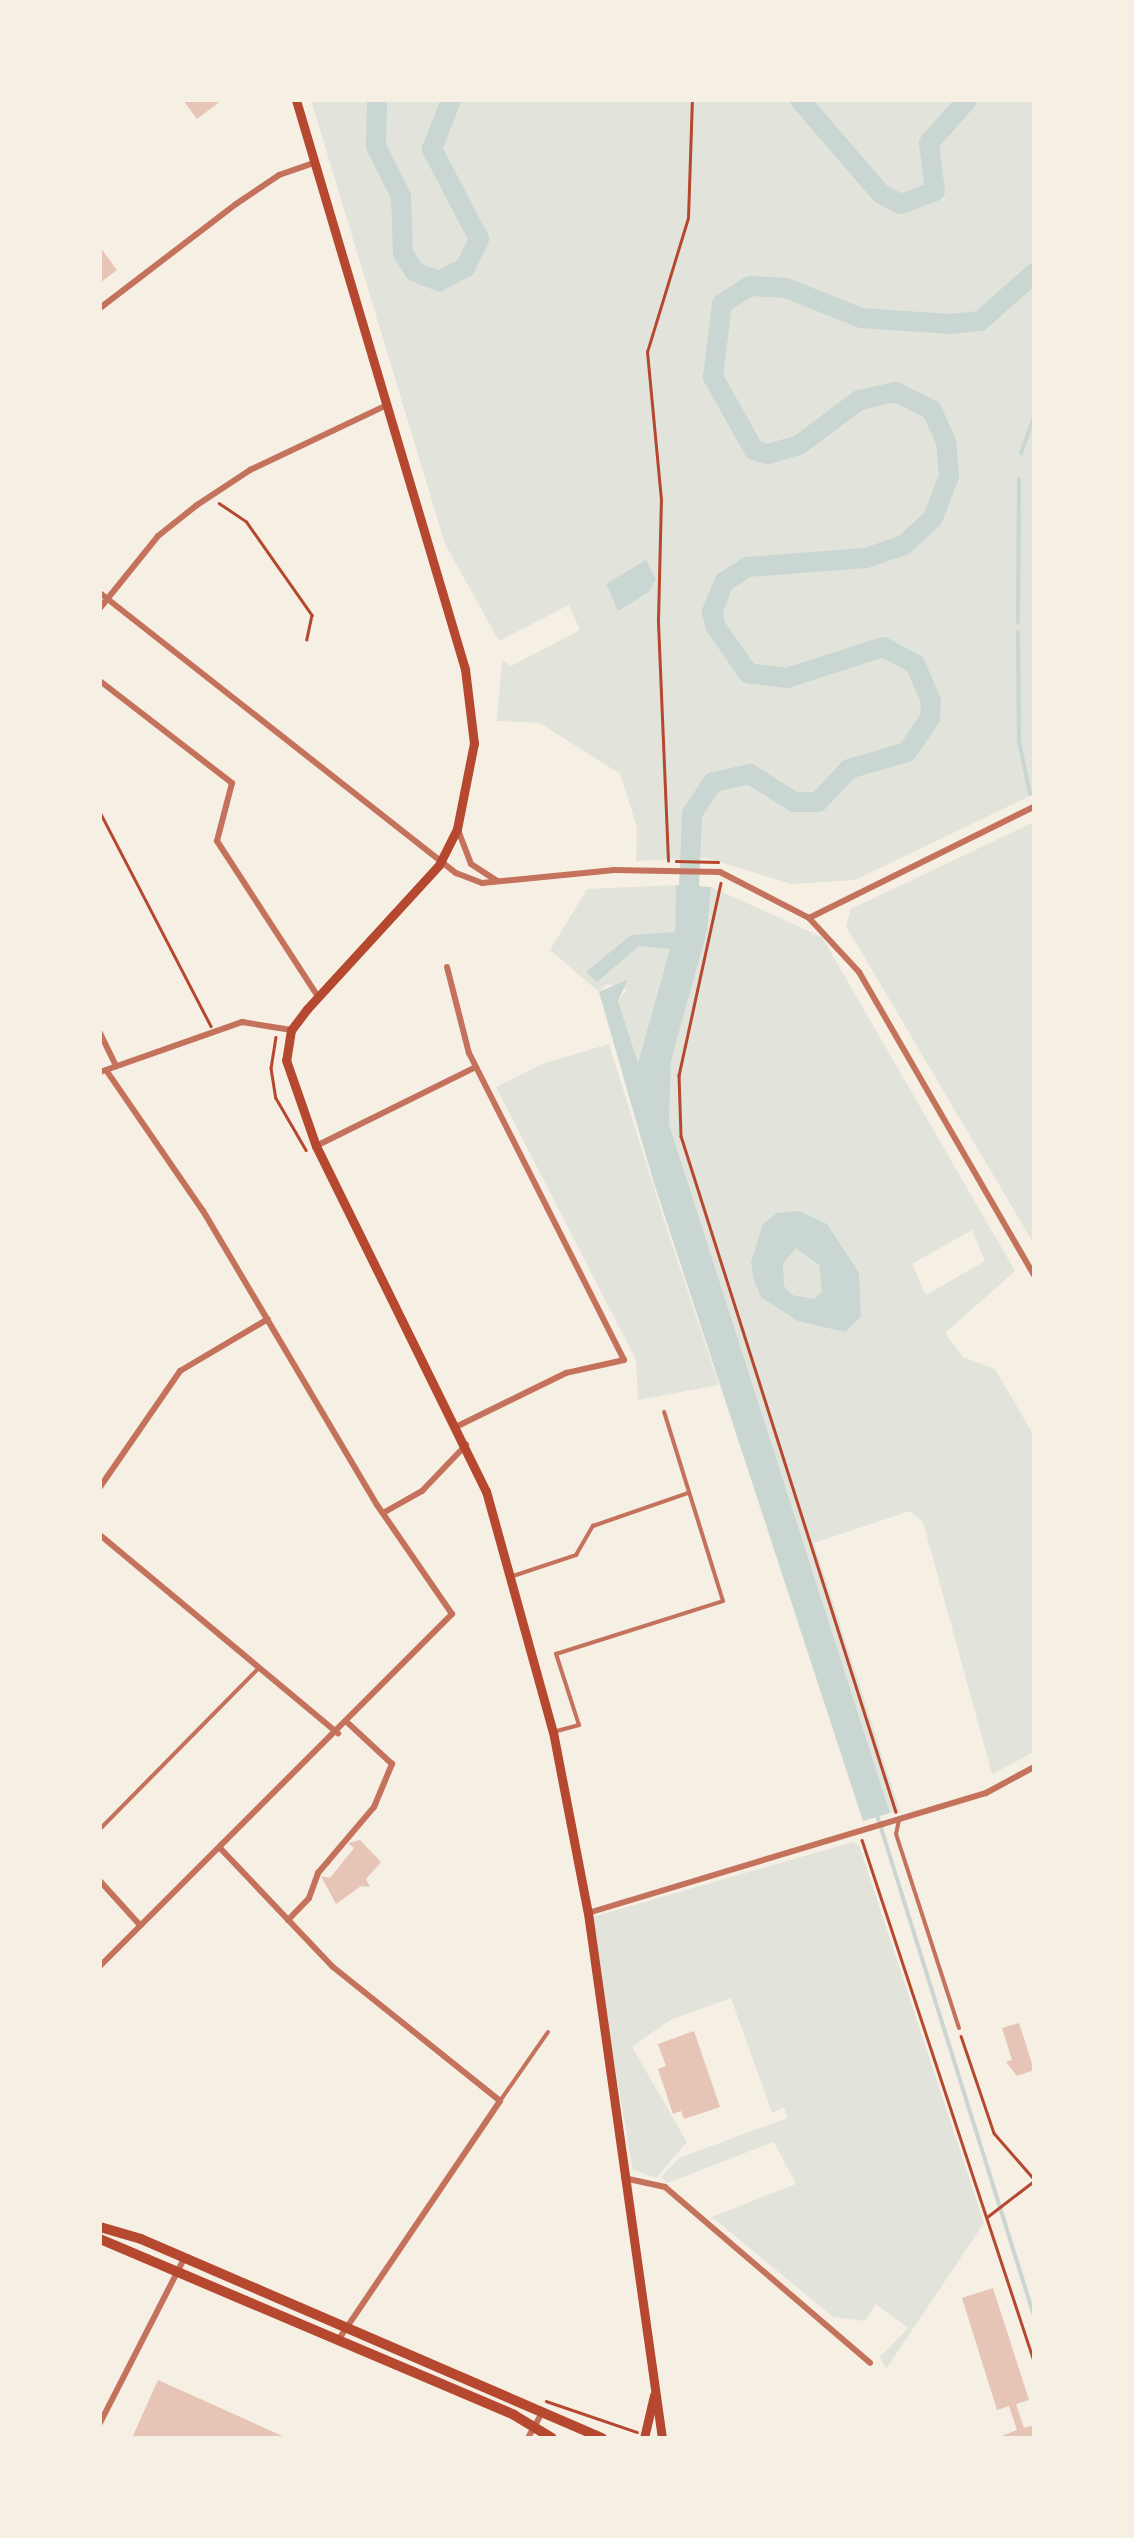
<!DOCTYPE html>
<style>
body{margin:0}
#map{position:relative;width:1134px;height:2538px;overflow:hidden;background:#f6efe4;font-family:Inter,sans-serif}
div>[style]{position:absolute}
[style*='--x']{left:calc(var(--x)*1px);top:calc(var(--y)*1px);width:calc(var(--w)*1px);rotate:calc(var(--a)*1deg)}
.green>*{inset:0;background:#e2e4dc}
.water>*{inset:0;background:#c9d6d2}
.stream>*{height:4px;margin:-2px;padding:0 2px;transform-origin:2px;border-radius:2px;background:#c9d6d2}
.river>*{height:20px;margin:-10px;padding:0 10px;transform-origin:10px;border-radius:10px;background:#c9d6d2}
.building>*{inset:0;background:#e6c5b7}
.path>*{height:2.5px;margin:-1.25px;padding:0 1.25px;transform-origin:1.25px;border-radius:1.25px;background:#b5482f}
.service>*{height:4px;margin:-2px;padding:0 2px;transform-origin:2px;border-radius:2px;background:#c5725c}
.minor>*{height:6px;margin:-3px;padding:0 3px;transform-origin:3px;border-radius:3px;background:#c5725c}
.secondary>*{height:9px;margin:-4.5px;padding:0 4.5px;transform-origin:4.5px;border-radius:4.5px;background:#b5482f}
.primary>*{height:10px;margin:-5px;padding:0 5px;transform-origin:5px;border-radius:5px;background:#b5482f}
span{translate:-50% -50%;white-space:nowrap;text-align:center;line-height:1.15;-webkit-text-stroke:10px #f6efe4;paint-order:stroke}
.frame{position:absolute;inset:0;border:102px solid #f6efe4;pointer-events:none}
</style>
<div id="map">
<div class="green">
<i style="clip-path:polygon(311px 100px,1034px 100px,1034px 794px,855px 880px,792px 884px,706px 858px,636px 861px,637px 827px,620px 774px,540px 723px,497px 721px,502px 660px,511px 666px,580px 630px,569px 605px,499px 641px,445px 544px)"></i>
<i style="clip-path:polygon(1034px 822px,1034px 1244px,846px 926px,851px 909px)"></i>
<i style="clip-path:polygon(676px 885px,675px 932px,638px 1064px,618px 1001px,627px 989px,607px 984px,599px 992px,550px 950px,587px 889px)"></i>
<i style="clip-path:polygon(evenodd,711px 887px,822px 937px,1015px 1271px,945px 1333px,963px 1357px,995px 1369px,1034px 1436px,1034px 1752px,992px 1774px,923px 1522px,910px 1511px,814px 1543px,900px 1811px,890px 1813px,669px 1124px,671px 1061px,707px 931px,711px 887px,972px 1230px,985px 1261px,926px 1295px,912px 1264px,972px 1230px)"></i>
<i style="clip-path:polygon(609px 1044px,663px 1217px,719px 1385px,638px 1400px,636px 1360px,496px 1087px,542px 1064px)"></i>
<i style="clip-path:polygon(853px 1842px,859px 1845px,984px 2223px,886px 2369px,880px 2357px,908px 2328px,876px 2304px,865px 2321px,833px 2317px,712px 2217px,796px 2184px,774px 2142px,667px 2183px,661px 2177px,679px 2158px,787px 2118px,784px 2107px,772px 2113px,731px 1998px,670px 2020px,632px 2047px,687px 2142px,656px 2178px,633px 2170px,589px 1918px)"></i>
</div>
<div class="water">
<i style="clip-path:polygon(646px 560px,656px 579px,650px 591px,618px 611px,606px 584px)"></i>
<i style="clip-path:polygon(676px 885px,711px 887px,707px 931px,671px 1061px,669px 1124px,890px 1813px,863px 1821px,653px 1180px,599px 992px,628px 979px,618px 1001px,638px 1063px,670px 949px,639px 946px,597px 982px,586px 972px,631px 935px,675px 932px)"></i>
<i style="clip-path:polygon(evenodd,799px 1211px,827px 1224px,859px 1273px,861px 1316px,845px 1332px,798px 1321px,761px 1297px,754px 1281px,751px 1262px,763px 1224px,777px 1213px,799px 1211px,796px 1248px,819px 1265px,822px 1291px,815px 1299px,792px 1295px,784px 1286px,783px 1263px,796px 1248px)"></i>
</div>
<div class="stream">
<i style="--x:1021;--y:453;--w:38;--a:-70"></i>
<i style="--x:1018;--y:622;--w:143;--a:-89.6"></i>
<i style="--x:1018;--y:632;--w:109;--a:89.5"></i>
<i style="--x:1019;--y:741;--w:54;--a:78.3"></i>
<i style="--x:1034;--y:823;--w:3;--a:90"></i>
<i style="--x:877;--y:1815;--w:525;--a:72.6"></i>
</div>
<div class="river">
<i style="--x:377;--y:100;--w:46;--a:91.2"></i>
<i style="--x:376;--y:146;--w:56;--a:63.4"></i>
<i style="--x:401;--y:196;--w:57;--a:88"></i>
<i style="--x:403;--y:253;--w:22;--a:58"></i>
<i style="--x:415;--y:272;--w:26;--a:21"></i>
<i style="--x:439;--y:281;--w:29;--a:-27"></i>
<i style="--x:465;--y:268;--w:32;--a:-64"></i>
<i style="--x:479;--y:239;--w:102;--a:-117.6"></i>
<i style="--x:432;--y:149;--w:53;--a:-68.8"></i>
<i style="--x:800;--y:100;--w:124;--a:49.2"></i>
<i style="--x:881;--y:194;--w:22;--a:27"></i>
<i style="--x:901;--y:204;--w:36;--a:-21"></i>
<i style="--x:935;--y:191;--w:48;--a:-97.1"></i>
<i style="--x:929;--y:143;--w:57;--a:-48.5"></i>
<i style="--x:688;--y:911;--w:97;--a:-87.6"></i>
<i style="--x:692;--y:814;--w:38;--a:-57"></i>
<i style="--x:713;--y:782;--w:38;--a:-12"></i>
<i style="--x:750;--y:774;--w:52;--a:32.5"></i>
<i style="--x:794;--y:802;--w:24;--a:0"></i>
<i style="--x:818;--y:802;--w:45;--a:-46.8"></i>
<i style="--x:849;--y:769;--w:60;--a:-16.3"></i>
<i style="--x:907;--y:752;--w:41;--a:-55.9"></i>
<i style="--x:930;--y:718;--w:17;--a:-87"></i>
<i style="--x:931;--y:701;--w:40;--a:-113.4"></i>
<i style="--x:915;--y:664;--w:36;--a:-152"></i>
<i style="--x:883;--y:647;--w:101;--a:162.1"></i>
<i style="--x:787;--y:678;--w:39;--a:-173"></i>
<i style="--x:748;--y:673;--w:56;--a:-124.8"></i>
<i style="--x:716;--y:627;--w:16;--a:-105"></i>
<i style="--x:712;--y:612;--w:32;--a:-68"></i>
<i style="--x:724;--y:582;--w:27;--a:-33"></i>
<i style="--x:747;--y:567;--w:119;--a:-4.3"></i>
<i style="--x:866;--y:558;--w:40;--a:-18.9"></i>
<i style="--x:904;--y:545;--w:40;--a:-43"></i>
<i style="--x:933;--y:518;--w:45;--a:-69.1"></i>
<i style="--x:949;--y:476;--w:34;--a:-95"></i>
<i style="--x:946;--y:442;--w:35;--a:-114"></i>
<i style="--x:932;--y:410;--w:41;--a:-154.1"></i>
<i style="--x:895;--y:392;--w:37;--a:167"></i>
<i style="--x:859;--y:400;--w:75;--a:143.1"></i>
<i style="--x:799;--y:445;--w:33;--a:164"></i>
<i style="--x:767;--y:454;--w:14;--a:-163"></i>
<i style="--x:754;--y:450;--w:84;--a:-119.3"></i>
<i style="--x:713;--y:377;--w:74;--a:-83"></i>
<i style="--x:722;--y:304;--w:33;--a:-33"></i>
<i style="--x:750;--y:286;--w:36;--a:3"></i>
<i style="--x:786;--y:288;--w:81;--a:21.8"></i>
<i style="--x:861;--y:318;--w:89;--a:3.9"></i>
<i style="--x:950;--y:324;--w:30;--a:-6"></i>
<i style="--x:980;--y:321;--w:72;--a:-41.6"></i>
</div>
<div class="building">
<i style="clip-path:polygon(183px 100px,222px 100px,197px 119px)"></i>
<i style="clip-path:polygon(100px 247px,117px 270px,100px 283px)"></i>
<i style="clip-path:polygon(360px 1840px,381px 1862px,366px 1879px,370px 1887px,361px 1886px,336px 1904px,321px 1876px,330px 1878px,354px 1848px,348px 1843px)"></i>
<i style="clip-path:polygon(1019px 2023px,1034px 2070px,1017px 2076px,1006px 2062px,1012px 2060px,1002px 2028px)"></i>
<i style="clip-path:polygon(694px 2031px,720px 2107px,684px 2119px,681px 2111px,673px 2114px,658px 2069px,666px 2066px,658px 2044px)"></i>
<i style="clip-path:polygon(993px 2288px,1029px 2400px,1016px 2404px,1024px 2428px,1034px 2425px,1034px 2438px,996px 2438px,1017px 2430px,1009px 2406px,997px 2410px,962px 2298px)"></i>
<i style="clip-path:polygon(158px 2380px,207px 2402px,287px 2438px,132px 2438px)"></i>
</div>
<div class="path">
<i style="--x:219;--y:503;--w:32;--a:34"></i>
<i style="--x:246;--y:521;--w:115;--a:54.9"></i>
<i style="--x:312;--y:615;--w:25;--a:102"></i>
<i style="--x:100;--y:812;--w:241;--a:62.6"></i>
<i style="--x:668;--y:861;--w:241;--a:-92.4"></i>
<i style="--x:658;--y:620;--w:120;--a:-88.6"></i>
<i style="--x:661;--y:500;--w:149;--a:-95.4"></i>
<i style="--x:647;--y:352;--w:140;--a:-73"></i>
<i style="--x:688;--y:218;--w:118;--a:-88.1"></i>
<i style="--x:676;--y:861;--w:42;--a:1.4"></i>
<i style="--x:721;--y:883;--w:197;--a:102.3"></i>
<i style="--x:679;--y:1075;--w:61;--a:88.1"></i>
<i style="--x:681;--y:1136;--w:709;--a:72.36"></i>
<i style="--x:276;--y:1037;--w:31;--a:99"></i>
<i style="--x:271;--y:1068;--w:30;--a:81"></i>
<i style="--x:276;--y:1098;--w:60;--a:60"></i>
<i style="--x:862;--y:1840;--w:549;--a:71.73"></i>
<i style="--x:961;--y:2036;--w:102;--a:71.2"></i>
<i style="--x:994;--y:2133;--w:61;--a:49"></i>
<i style="--x:987;--y:2217;--w:59;--a:-37.5"></i>
<i style="--x:546;--y:2401;--w:96;--a:18.8"></i>
</div>
<div class="service">
<i style="--x:510;--y:1577;--w:70;--a:-18.4"></i>
<i style="--x:576;--y:1555;--w:34;--a:-60"></i>
<i style="--x:593;--y:1526;--w:101;--a:-19.2"></i>
<i style="--x:553;--y:1732;--w:27;--a:-15"></i>
<i style="--x:579;--y:1725;--w:75;--a:-107.9"></i>
<i style="--x:556;--y:1654;--w:175;--a:-17.6"></i>
<i style="--x:723;--y:1601;--w:198;--a:-107.3"></i>
<i style="--x:899;--y:1820;--w:14;--a:102"></i>
<i style="--x:896;--y:1834;--w:204;--a:72"></i>
<i style="--x:100;--y:1829;--w:225;--a:-45.4"></i>
<i style="--x:500;--y:2101;--w:84;--a:-55.2"></i>
</div>
<div class="minor">
<i style="--x:100;--y:308;--w:171;--a:-37.4"></i>
<i style="--x:236;--y:204;--w:52;--a:-34"></i>
<i style="--x:279;--y:175;--w:37;--a:-19"></i>
<i style="--x:100;--y:593;--w:453;--a:38.2"></i>
<i style="--x:456;--y:873;--w:28;--a:21"></i>
<i style="--x:482;--y:883;--w:133;--a:-5.6"></i>
<i style="--x:614;--y:870;--w:106;--a:1.1"></i>
<i style="--x:720;--y:872;--w:100;--a:27.3"></i>
<i style="--x:809;--y:918;--w:74;--a:47.2"></i>
<i style="--x:859;--y:972;--w:350;--a:60"></i>
<i style="--x:100;--y:608;--w:92;--a:-51.1"></i>
<i style="--x:158;--y:536;--w:50;--a:-38.5"></i>
<i style="--x:197;--y:505;--w:64;--a:-33.4"></i>
<i style="--x:250;--y:470;--w:149;--a:-25.4"></i>
<i style="--x:100;--y:681;--w:167;--a:37.7"></i>
<i style="--x:232;--y:783;--w:60;--a:104.5"></i>
<i style="--x:217;--y:841;--w:184;--a:57"></i>
<i style="--x:458;--y:830;--w:36;--a:69"></i>
<i style="--x:471;--y:864;--w:31;--a:33"></i>
<i style="--x:809;--y:918;--w:251;--a:-26.3"></i>
<i style="--x:447;--y:967;--w:89;--a:75.7"></i>
<i style="--x:469;--y:1053;--w:344;--a:63.2"></i>
<i style="--x:624;--y:1360;--w:59;--a:167.4"></i>
<i style="--x:566;--y:1373;--w:120;--a:153.9"></i>
<i style="--x:100;--y:1033;--w:37;--a:64"></i>
<i style="--x:100;--y:1072;--w:151;--a:-19.4"></i>
<i style="--x:242;--y:1022;--w:50;--a:9.3"></i>
<i style="--x:316;--y:1146;--w:178;--a:-26.3"></i>
<i style="--x:100;--y:1487;--w:141;--a:-55.4"></i>
<i style="--x:180;--y:1371;--w:102;--a:-30.6"></i>
<i style="--x:383;--y:1513;--w:45;--a:-29.4"></i>
<i style="--x:422;--y:1491;--w:64;--a:-46.3"></i>
<i style="--x:100;--y:1535;--w:310;--a:39.8"></i>
<i style="--x:220;--y:1848;--w:164;--a:46.5"></i>
<i style="--x:333;--y:1967;--w:214;--a:38.7"></i>
<i style="--x:500;--y:2101;--w:289;--a:124.1"></i>
<i style="--x:100;--y:1881;--w:58;--a:47.8"></i>
<i style="--x:588;--y:1913;--w:416;--a:-16.8"></i>
<i style="--x:986;--y:1793;--w:55;--a:-28.4"></i>
<i style="--x:288;--y:1920;--w:30;--a:-46"></i>
<i style="--x:309;--y:1898;--w:27;--a:-70"></i>
<i style="--x:318;--y:1873;--w:87;--a:-49.7"></i>
<i style="--x:374;--y:1807;--w:47;--a:-67.3"></i>
<i style="--x:392;--y:1764;--w:60;--a:-137"></i>
<i style="--x:100;--y:1966;--w:498;--a:-45"></i>
<i style="--x:452;--y:1614;--w:132;--a:-124.5"></i>
<i style="--x:377;--y:1505;--w:342;--a:-120.6"></i>
<i style="--x:203;--y:1211;--w:171;--a:-124.5"></i>
<i style="--x:624;--y:2178;--w:42;--a:12.4"></i>
<i style="--x:665;--y:2187;--w:270;--a:40.6"></i>
<i style="--x:100;--y:2423;--w:184;--a:-62.9"></i>
<i style="--x:528;--y:2438;--w:29;--a:-61"></i>
</div>
<div class="secondary">
<i style="--x:296;--y:100;--w:594;--a:73.46"></i>
<i style="--x:465;--y:669;--w:75;--a:83.1"></i>
<i style="--x:474;--y:743;--w:88;--a:101.2"></i>
<i style="--x:457;--y:829;--w:40;--a:116.6"></i>
<i style="--x:439;--y:865;--w:195;--a:132.5"></i>
<i style="--x:307;--y:1009;--w:26;--a:127"></i>
<i style="--x:291;--y:1030;--w:30;--a:99"></i>
<i style="--x:286;--y:1060;--w:91;--a:70.8"></i>
<i style="--x:316;--y:1146;--w:385;--a:63.8"></i>
<i style="--x:486;--y:1491;--w:250;--a:74.5"></i>
<i style="--x:553;--y:1732;--w:184;--a:79.1"></i>
<i style="--x:588;--y:1913;--w:530;--a:81.98"></i>
<i style="--x:644;--y:2438;--w:44;--a:-76.9"></i>
</div>
<div class="primary">
<i style="--x:100;--y:2227;--w:43;--a:16.3"></i>
<i style="--x:141;--y:2239;--w:502;--a:23.35"></i>
<i style="--x:100;--y:2239;--w:450;--a:23"></i>
<i style="--x:514;--y:2415;--w:44;--a:31.2"></i>
</div>
<div class="frame"></div>
</div>
